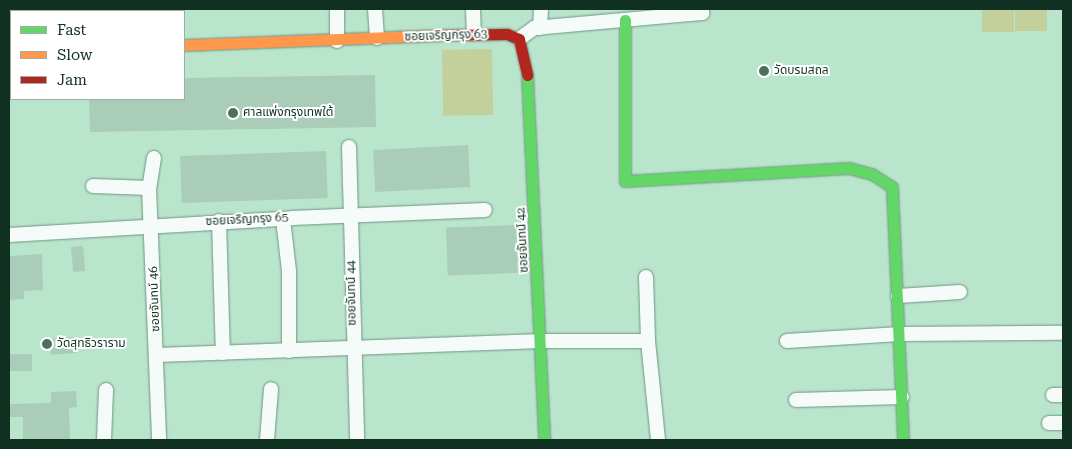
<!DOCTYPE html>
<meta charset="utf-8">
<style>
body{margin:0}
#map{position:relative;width:1072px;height:449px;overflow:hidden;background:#bae5cd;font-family:"Roboto Serif","Noto Sans Thai",serif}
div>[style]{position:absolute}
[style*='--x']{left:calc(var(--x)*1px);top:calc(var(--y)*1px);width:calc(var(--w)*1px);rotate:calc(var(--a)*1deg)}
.green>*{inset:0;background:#c3d09b;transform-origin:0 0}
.building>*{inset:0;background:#aacdba;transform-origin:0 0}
.roads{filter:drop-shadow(0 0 1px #719583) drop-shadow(0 0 1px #719583)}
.street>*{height:14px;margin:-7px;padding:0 7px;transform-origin:7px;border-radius:7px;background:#f5fbf8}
.fast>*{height:11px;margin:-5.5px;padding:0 5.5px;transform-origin:5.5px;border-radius:5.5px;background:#63d668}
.slow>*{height:11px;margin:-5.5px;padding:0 5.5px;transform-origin:5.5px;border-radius:5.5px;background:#ff974d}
.jam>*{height:11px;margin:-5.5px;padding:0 5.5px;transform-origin:5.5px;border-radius:5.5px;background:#b3261e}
.dots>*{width:14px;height:14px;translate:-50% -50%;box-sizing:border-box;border:2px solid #fff;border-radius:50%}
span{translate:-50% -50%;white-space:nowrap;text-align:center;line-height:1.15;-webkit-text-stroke:4px #fff;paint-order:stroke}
.street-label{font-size:12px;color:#103121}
.poi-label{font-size:12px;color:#103121}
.left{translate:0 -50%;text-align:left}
.frame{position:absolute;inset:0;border:10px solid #103121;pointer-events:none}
.legend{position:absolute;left:10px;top:10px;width:175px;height:90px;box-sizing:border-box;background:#fff;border:1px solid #9fada6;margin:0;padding:6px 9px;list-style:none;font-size:15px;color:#103121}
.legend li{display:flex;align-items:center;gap:10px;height:25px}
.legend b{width:25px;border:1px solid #9fada6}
</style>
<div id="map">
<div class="green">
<i style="left:982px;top:9px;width:32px;height:23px"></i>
<i style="left:1015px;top:9px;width:32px;height:22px"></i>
<i style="left:492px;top:49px;width:66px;height:50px;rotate:89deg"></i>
</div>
<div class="building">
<i style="clip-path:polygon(375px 75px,376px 127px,90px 132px,89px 99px,184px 99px,184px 78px)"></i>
<i style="left:468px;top:145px;width:42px;height:95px;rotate:87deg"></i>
<i style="left:326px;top:151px;width:47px;height:146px;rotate:88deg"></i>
<i style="left:516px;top:225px;width:48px;height:70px;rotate:88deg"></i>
<i style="left:83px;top:246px;width:25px;height:12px;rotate:85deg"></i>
<i style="clip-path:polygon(42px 254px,43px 290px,24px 291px,24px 299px,9px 300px,9px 256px)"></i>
<i style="left:76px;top:337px;width:16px;height:26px;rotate:86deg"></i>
<i style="left:9px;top:354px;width:23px;height:17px"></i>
<i style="clip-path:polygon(76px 391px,77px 407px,69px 408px,70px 440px,23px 440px,23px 417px,9px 417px,9px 404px,51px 403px,51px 392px)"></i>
</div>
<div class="roads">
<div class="street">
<i style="--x:375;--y:9;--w:29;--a:86"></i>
<i style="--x:473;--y:9;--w:25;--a:88"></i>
<i style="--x:9;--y:26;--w:2;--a:0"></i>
<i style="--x:540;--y:28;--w:19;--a:-87"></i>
<i style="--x:519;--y:39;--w:19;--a:-36"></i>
<i style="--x:534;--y:28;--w:169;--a:-5.1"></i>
<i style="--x:702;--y:13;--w:4;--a:-90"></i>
<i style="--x:337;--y:41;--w:32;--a:-90"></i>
<i style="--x:349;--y:147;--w:293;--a:88.4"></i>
<i style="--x:154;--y:158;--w:30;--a:99"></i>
<i style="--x:149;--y:188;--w:252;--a:87.7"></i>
<i style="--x:93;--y:186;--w:56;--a:2"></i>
<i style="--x:283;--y:219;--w:52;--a:83.4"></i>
<i style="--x:289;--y:271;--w:80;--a:90"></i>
<i style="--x:219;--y:221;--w:132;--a:88.3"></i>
<i style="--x:9;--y:235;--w:284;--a:-3.4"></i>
<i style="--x:292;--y:218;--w:193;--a:-2.4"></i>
<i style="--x:646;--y:277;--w:64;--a:88.2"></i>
<i style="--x:648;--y:341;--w:100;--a:84.2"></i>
<i style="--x:898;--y:296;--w:62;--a:-3.7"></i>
<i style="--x:787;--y:341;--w:113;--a:-3.5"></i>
<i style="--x:900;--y:334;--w:163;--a:-0.4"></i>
<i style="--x:157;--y:355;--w:385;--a:-2.1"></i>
<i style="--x:542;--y:341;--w:106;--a:0"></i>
<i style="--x:1053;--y:395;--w:10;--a:0"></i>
<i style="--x:796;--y:400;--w:106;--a:-1.6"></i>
<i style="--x:1049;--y:423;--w:14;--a:0"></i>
<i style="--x:104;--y:440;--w:50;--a:-87.7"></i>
<i style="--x:267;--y:440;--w:51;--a:-85.5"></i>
</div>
<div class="fast">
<i style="--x:22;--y:9;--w:2;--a:90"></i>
<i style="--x:625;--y:20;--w:161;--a:90"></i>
<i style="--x:625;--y:181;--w:224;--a:-3.3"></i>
<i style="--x:849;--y:168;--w:24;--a:15"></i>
<i style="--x:872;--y:174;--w:24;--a:33"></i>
<i style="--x:892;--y:187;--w:253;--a:87.5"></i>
<i style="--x:9;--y:64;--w:10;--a:-79"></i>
<i style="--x:527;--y:75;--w:365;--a:87.3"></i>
</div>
<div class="slow">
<i style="--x:184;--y:45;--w:259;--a:-2.2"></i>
</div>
<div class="jam">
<i style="--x:443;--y:35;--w:64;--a:-0.9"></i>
<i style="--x:507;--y:34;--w:13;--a:23"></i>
<i style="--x:519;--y:39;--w:37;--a:77"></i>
</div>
</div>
<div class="dots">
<i style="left:764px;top:71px;background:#4c705d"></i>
<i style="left:233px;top:113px;background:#4c705d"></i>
<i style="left:47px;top:344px;background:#4c705d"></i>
</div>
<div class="street-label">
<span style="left:446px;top:36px;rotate:-2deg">ซอยเจริญกรุง 63</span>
<span style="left:247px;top:220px;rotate:-3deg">ซอยเจริญกรุง 65</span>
<span style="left:523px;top:240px;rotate:-93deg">ซอยจันทน์ 42</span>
<span style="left:352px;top:293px;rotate:-91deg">ซอยจันทน์ 44</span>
<span style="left:155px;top:299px;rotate:-92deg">ซอยจันทน์ 46</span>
</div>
<div class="poi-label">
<span class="left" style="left:774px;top:71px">วัดบรมสถล</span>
<span class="left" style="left:243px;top:113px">ศาลแพ่งกรุงเทพใต้</span>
<span class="left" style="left:57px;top:344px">วัดสุทธิวราราม</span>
</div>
<div class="frame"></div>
<ul class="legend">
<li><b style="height:6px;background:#63d668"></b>Fast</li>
<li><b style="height:6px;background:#ff974d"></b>Slow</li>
<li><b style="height:6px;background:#b3261e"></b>Jam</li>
</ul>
</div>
